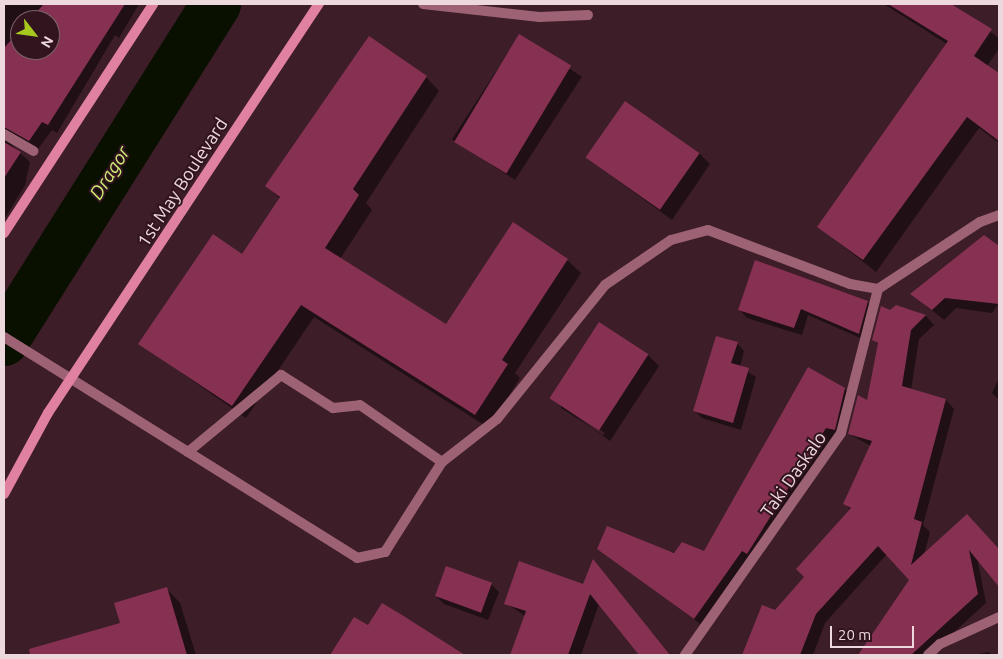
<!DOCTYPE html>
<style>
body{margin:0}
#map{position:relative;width:1003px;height:659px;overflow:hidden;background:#3c1d28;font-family:Ubuntu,sans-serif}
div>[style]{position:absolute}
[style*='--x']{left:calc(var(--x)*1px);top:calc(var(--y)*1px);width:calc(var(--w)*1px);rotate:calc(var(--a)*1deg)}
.shadow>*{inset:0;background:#0007;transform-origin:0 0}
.river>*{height:50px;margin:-25px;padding:0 25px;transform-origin:25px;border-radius:25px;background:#0a1000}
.building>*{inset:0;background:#863152;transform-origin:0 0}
.street>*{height:10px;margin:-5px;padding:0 5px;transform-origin:5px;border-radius:5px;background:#9e6275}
.secondary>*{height:10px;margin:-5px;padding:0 5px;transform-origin:5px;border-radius:5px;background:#e081a1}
span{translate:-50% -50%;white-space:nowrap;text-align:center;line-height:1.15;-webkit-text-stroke:4px #31141e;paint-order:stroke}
.street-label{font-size:18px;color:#edd8de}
.water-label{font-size:19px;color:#d0ee76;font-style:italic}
.frame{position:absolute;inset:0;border:5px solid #edd8de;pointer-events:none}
.north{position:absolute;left:10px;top:10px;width:50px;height:50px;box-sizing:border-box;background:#31141e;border:1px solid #7c626b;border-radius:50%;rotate:120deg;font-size:14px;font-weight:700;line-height:20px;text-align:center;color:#edd8de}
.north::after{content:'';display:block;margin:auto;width:18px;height:22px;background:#a7c81f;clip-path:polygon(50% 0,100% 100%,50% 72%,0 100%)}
.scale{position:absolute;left:830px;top:626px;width:84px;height:22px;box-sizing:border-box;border:2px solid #edd8de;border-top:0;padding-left:6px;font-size:15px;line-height:18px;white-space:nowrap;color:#edd8de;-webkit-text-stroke:4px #31141e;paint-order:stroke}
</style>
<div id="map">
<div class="shadow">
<i style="clip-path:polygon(evenodd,4px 4px,139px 4px,119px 38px,115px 35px,57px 133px,52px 130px,38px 149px,17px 136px,6px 140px,30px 162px,25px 185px,4px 220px,4px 4px,20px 20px,50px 20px,50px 50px,20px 50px,20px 20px)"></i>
<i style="clip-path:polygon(884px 4px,949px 4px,999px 38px,999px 49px,987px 66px,999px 75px,999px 143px,979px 128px,876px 272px,819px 227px,947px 44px)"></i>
<i style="left:519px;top:36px;width:75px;height:123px;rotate:33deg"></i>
<i style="clip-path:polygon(426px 77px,439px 91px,366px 203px,372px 210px,340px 259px,446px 326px,567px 260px,581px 273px,515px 373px,520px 378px,489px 428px,314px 317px,246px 418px,140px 344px,242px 256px,280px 199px,267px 186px)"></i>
<i style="clip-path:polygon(699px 153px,710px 164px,672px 220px,587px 158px)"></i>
<i style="clip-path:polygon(984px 236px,999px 248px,999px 303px,992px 313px,956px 308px,944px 320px,912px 294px)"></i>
<i style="clip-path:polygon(867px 302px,875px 310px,867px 341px,808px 315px,802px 335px,747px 318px,740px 310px)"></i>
<i style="clip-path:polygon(896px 307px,926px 316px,934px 325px,919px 339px,911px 390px,946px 400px,954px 409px,923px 525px,930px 532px,924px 555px,975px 524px,999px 550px,999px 585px,977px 557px,986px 603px,929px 655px,860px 655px,911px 580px,887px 554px,825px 623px,813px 655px,743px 655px,763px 607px,775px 611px,805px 577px,851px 510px,845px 504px,871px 446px,849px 434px,868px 402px,879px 345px,873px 340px)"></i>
<i style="clip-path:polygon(737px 343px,744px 351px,740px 367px,756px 377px,741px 430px,702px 418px,695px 411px)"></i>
<i style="clip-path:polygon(evenodd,648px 355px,659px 366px,610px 441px,551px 398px,648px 355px,561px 405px,605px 433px,603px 435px,561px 408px,561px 405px)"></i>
<i style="clip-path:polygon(999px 378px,999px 400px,992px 393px)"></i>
<i style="clip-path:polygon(845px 389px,853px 398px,843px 438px,703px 626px,599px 549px,704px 553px)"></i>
<i style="clip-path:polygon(593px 562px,670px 655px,640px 655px,599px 604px,581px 655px,511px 655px,525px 616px,506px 603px,584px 585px)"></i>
<i style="clip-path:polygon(491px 584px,499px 592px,488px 620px,444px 604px,436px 596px)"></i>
<i style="clip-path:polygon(167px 589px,180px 603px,196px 655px,55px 655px,51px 644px,121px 624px)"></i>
<i style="clip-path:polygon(354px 618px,368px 627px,444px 643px,456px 655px,331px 655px)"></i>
<i style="clip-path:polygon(989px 652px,992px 655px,972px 655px)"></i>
</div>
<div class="river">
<i style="--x:4;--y:341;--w:398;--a:-57.8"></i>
</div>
<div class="building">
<i style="clip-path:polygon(44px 4px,125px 4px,48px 125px,42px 122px,29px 141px,4px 127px,4px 48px,20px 30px,20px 50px,50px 50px,50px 20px,29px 20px)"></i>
<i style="clip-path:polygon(888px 4px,951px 4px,992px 29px,974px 56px,999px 73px,999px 141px,967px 117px,863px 260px,817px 227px,948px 41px)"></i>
<i style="left:519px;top:34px;width:61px;height:126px;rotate:31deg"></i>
<i style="clip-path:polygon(369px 36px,427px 76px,353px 189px,359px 195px,325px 248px,446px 324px,513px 222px,568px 259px,502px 360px,508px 364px,475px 415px,301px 305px,232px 406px,138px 344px,213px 234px,242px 254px,280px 197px,265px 186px)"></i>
<i style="left:625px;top:101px;width:91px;height:69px;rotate:35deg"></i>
<i style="clip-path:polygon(4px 142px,21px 152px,4px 178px)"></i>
<i style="clip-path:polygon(984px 235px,999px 246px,999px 304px,945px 298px,932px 310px,910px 294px)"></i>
<i style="clip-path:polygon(755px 260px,868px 301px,859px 334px,801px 309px,794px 328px,738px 310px)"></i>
<i style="clip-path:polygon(896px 305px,926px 315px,911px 330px,902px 386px,946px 399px,914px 519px,922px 522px,911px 565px,967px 514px,999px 549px,999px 587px,969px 550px,978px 594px,911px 655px,858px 655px,909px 580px,878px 546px,816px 614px,800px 655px,742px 655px,762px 605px,775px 610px,804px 577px,796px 569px,851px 508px,843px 504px,872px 441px,848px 434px,858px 395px,867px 400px,878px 343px,872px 340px,881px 306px,890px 310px)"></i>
<i style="left:599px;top:322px;width:59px;height:91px;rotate:33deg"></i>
<i style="clip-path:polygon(716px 336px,738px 342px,731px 363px,749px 368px,733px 423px,693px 411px)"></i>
<i style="clip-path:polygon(808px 367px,845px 388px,835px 430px,826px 428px,747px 554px,742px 551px,694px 619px,597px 549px,607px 526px,674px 553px,682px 542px,704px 551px)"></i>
<i style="clip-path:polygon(593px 559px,670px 655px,639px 655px,590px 594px,568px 655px,510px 655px,526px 611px,504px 604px,519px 561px,583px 584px)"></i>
<i style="left:446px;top:566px;width:49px;height:32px;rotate:20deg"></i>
<i style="clip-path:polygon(167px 587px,187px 655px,30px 655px,29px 649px,120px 623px,114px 603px)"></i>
<i style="clip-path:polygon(382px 603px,402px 615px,465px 655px,330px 655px,354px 617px,368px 625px)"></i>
</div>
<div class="street">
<i style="--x:423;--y:4;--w:117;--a:6.4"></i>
<i style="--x:539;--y:17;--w:49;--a:-2.3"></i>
<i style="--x:4;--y:134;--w:34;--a:30"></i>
<i style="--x:4;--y:337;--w:416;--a:32"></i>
<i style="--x:357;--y:558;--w:29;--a:-12"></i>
<i style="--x:385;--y:552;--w:107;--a:-57.7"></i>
<i style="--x:188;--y:452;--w:121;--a:-39.6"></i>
<i style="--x:281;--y:375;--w:62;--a:32.4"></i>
<i style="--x:333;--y:408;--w:27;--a:-6"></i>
<i style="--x:360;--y:405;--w:100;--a:34.8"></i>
<i style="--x:442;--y:462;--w:70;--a:-38"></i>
<i style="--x:497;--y:419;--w:172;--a:-51.1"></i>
<i style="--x:605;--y:285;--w:80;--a:-34.3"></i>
<i style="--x:671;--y:240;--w:38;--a:-15"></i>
<i style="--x:708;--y:230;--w:152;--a:20.8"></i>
<i style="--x:850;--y:284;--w:28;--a:10"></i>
<i style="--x:878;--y:289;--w:122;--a:-33.3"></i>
<i style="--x:980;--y:222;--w:20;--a:-20"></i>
<i style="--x:685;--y:655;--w:271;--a:-54.9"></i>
<i style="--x:841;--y:433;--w:149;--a:-75.6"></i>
<i style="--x:928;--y:655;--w:16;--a:-43"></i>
<i style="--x:940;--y:644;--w:65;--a:-24.6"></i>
</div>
<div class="secondary">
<i style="--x:4;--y:233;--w:273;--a:-56.9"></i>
<i style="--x:4;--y:494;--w:92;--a:-61.5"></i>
<i style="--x:48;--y:413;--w:491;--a:-56.5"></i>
</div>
<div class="street-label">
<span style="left:182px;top:182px;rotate:-57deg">1st May Boulevard</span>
<span style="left:793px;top:474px;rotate:-55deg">Taki Daskalo</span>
</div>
<div class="water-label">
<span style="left:110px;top:173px;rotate:-58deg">Dragor</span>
</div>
<div class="frame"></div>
<div class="north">N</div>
<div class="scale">20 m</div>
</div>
